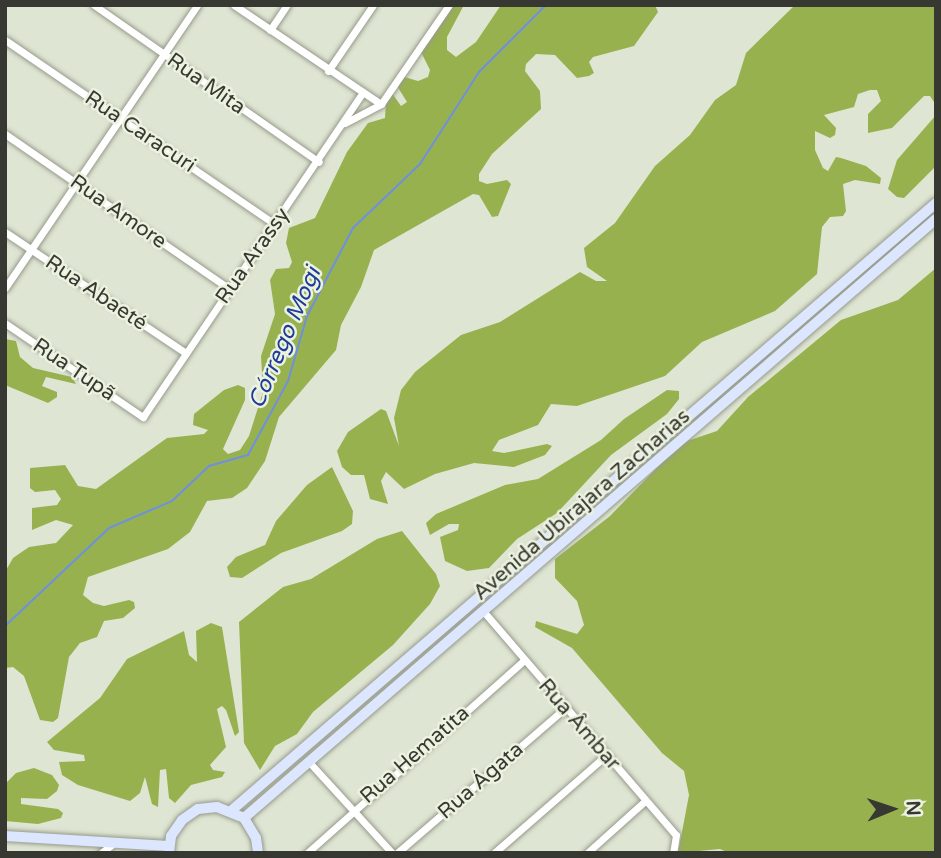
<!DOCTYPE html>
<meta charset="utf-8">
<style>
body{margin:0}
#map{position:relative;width:941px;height:858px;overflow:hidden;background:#dfe5d3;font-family:"Varela Round",sans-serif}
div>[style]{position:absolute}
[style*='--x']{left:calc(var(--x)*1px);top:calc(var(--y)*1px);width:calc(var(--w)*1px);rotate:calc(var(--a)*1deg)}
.forest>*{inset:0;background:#98b14f}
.stream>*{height:2px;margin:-1px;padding:0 1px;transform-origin:1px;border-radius:1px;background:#6d90e1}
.roads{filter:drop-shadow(0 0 2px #969b8b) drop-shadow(0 0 2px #969b8b)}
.street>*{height:7px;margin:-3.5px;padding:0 3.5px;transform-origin:3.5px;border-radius:3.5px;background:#fff}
.secondary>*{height:10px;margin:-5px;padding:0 5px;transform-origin:5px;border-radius:5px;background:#dce6fe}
span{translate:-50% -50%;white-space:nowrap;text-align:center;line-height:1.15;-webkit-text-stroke:5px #ecf2e0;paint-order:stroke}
.street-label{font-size:21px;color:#363831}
.water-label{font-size:23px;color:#1d3c9a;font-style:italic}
.frame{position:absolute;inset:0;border:7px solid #363831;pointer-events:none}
.north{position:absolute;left:857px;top:774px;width:70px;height:70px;-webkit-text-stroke:5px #ecf2e0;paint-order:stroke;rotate:88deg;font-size:19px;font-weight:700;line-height:28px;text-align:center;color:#363831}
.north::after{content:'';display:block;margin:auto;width:24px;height:32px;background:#363831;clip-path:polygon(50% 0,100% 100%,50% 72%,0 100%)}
</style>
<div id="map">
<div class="forest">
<i style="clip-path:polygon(450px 5px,464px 5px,447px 37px,447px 50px,456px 57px,476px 42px,501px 5px,655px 5px,658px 12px,634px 46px,593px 57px,589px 62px,594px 73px,589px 76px,577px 78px,555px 55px,536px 54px,526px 64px,525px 71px,540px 91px,541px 109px,492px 154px,479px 174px,479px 181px,487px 184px,507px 180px,511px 184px,498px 216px,492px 217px,479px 195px,473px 194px,374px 250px,361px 287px,341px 325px,336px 350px,279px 417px,265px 461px,247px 488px,232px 498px,207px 501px,190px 532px,168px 549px,88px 577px,83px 595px,93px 603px,104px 606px,129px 600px,134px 602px,135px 608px,123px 618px,104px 621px,97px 637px,80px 643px,69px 657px,58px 718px,53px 722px,40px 720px,24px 676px,13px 667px,5px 668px,5px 572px,13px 558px,29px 547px,56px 543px,73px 525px,56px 520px,32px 530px,32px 508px,57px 505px,61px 499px,55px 490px,35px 492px,30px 488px,30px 468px,65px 465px,78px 486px,96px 489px,167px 438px,204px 434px,208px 430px,193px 425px,194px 414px,224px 390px,238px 385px,245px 388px,245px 400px,223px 449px,228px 454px,240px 450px,249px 436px,263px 392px,261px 356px,275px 314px,270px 280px,276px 269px,289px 268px,292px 262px,286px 243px,289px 228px,315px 218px,347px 152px,368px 123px,385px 118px,386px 101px,392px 93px,401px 106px,407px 102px,397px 86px,401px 76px,418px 81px,428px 77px,430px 70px,421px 52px)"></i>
<i style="clip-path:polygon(795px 5px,936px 5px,936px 105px,930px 96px,924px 96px,892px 128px,868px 133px,868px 114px,881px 101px,877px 90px,870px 90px,858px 94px,854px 107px,824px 115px,836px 128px,835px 135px,830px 138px,815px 131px,815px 150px,823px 168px,828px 171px,836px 157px,841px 158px,866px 166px,881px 178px,880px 184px,855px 180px,843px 184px,846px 211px,843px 216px,830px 217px,822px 227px,817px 274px,775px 311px,702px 342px,665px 376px,577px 406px,551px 404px,538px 425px,499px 440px,492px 451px,504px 453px,547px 444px,552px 446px,545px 455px,514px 467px,474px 463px,435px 474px,404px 489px,386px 472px,381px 481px,388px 504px,370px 499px,364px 475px,351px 475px,342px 467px,337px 451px,348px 432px,381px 409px,386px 411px,399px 446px,394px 418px,401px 390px,415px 372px,461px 335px,500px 322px,580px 272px,596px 281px,607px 281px,587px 267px,584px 248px,615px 223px,655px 166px,690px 135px,715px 100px,736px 85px,746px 53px)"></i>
<i style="clip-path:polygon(936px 115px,936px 166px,904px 198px,897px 197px,888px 189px,897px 160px)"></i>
<i style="clip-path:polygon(936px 268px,936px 853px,729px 853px,720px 849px,678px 853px,689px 795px,684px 771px,662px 753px,572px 648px,535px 627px,536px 621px,577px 634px,584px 625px,577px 601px,555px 578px,555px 559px,610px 516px,681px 443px,717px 431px,748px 397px,841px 320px,898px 300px)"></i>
<i style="clip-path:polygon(5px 339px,16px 341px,20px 357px,33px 368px,72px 377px,76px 384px,46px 377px,42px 386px,57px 392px,57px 397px,48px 403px,5px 385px)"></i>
<i style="clip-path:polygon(667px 390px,679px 391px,679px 399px,667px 414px,611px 455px,557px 513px,517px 539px,489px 568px,467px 571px,445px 561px,440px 537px,458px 530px,459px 524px,449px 524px,430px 535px,426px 523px,436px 514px,505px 485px,538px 479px,601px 440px,624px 419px)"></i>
<i style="clip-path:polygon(332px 467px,353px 511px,352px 524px,342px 531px,281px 553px,242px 578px,230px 577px,227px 567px,236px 557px,265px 545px,276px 521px,307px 485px)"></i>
<i style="clip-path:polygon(402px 531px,436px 574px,440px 586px,430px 604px,393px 645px,313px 712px,297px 734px,275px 746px,260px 770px,244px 743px,239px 622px,283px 587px,311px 579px,377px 539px)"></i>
<i style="clip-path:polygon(211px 623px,222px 627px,239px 732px,235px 736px,226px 710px,222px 706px,217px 709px,226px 747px,210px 765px,213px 770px,225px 772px,222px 777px,191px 785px,175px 803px,169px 798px,166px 769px,160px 770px,158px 807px,152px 804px,145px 777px,140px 793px,130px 801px,78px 785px,62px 775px,59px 762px,85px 761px,84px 755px,54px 750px,47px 742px,100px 698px,127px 659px,184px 631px,189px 655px,197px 662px,196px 631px)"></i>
<i style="clip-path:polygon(34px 768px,52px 775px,59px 785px,57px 791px,47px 799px,21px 798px,21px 804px,58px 809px,63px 813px,61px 818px,38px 824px,5px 821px,5px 784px,16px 773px)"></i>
</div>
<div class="stream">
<i style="--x:5;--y:626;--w:143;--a:-43.3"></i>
<i style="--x:109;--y:528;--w:69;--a:-23.2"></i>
<i style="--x:172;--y:501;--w:51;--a:-43.4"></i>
<i style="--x:209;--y:466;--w:41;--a:-15.8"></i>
<i style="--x:248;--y:455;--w:84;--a:-61.6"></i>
<i style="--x:288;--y:381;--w:68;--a:-73.7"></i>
<i style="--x:307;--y:316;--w:99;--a:-62.4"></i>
<i style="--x:353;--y:228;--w:93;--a:-43.7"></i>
<i style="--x:420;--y:164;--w:109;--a:-57.3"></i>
<i style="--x:479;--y:72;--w:95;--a:-45"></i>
</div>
<div class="roads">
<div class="street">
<i style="--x:94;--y:5;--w:274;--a:34.9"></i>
<i style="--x:234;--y:5;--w:177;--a:34"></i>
<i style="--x:270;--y:30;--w:30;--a:-56"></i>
<i style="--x:5;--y:40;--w:327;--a:34.3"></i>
<i style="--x:328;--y:71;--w:80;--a:-55.7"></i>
<i style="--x:345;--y:123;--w:41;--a:-27.8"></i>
<i style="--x:381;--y:104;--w:120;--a:-55.5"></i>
<i style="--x:5;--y:134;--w:273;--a:34.6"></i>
<i style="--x:5;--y:232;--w:218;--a:33.8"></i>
<i style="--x:5;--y:288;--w:342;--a:-55.8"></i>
<i style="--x:5;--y:323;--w:167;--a:34.3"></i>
<i style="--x:143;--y:417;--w:390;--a:-55.9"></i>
<i style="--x:484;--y:612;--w:294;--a:49.3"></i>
<i style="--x:676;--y:835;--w:18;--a:99"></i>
<i style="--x:309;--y:762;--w:123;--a:47.6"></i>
<i style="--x:101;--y:853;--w:18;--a:-38"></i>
<i style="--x:307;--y:853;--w:290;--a:-41.6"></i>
<i style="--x:397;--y:853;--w:221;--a:-40.8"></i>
<i style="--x:494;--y:853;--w:147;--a:-41.1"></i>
<i style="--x:587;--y:853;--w:78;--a:-41.9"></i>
</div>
<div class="secondary">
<i style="--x:232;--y:810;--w:930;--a:-40.77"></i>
<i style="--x:244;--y:818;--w:915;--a:-40.88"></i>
<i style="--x:5;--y:836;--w:164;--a:3.5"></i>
<i style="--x:169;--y:853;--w:17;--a:-83"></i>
<i style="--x:171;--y:836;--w:19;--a:-55"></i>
<i style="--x:182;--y:820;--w:19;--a:-35"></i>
<i style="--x:198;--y:809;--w:19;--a:-6"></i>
<i style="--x:217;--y:807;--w:29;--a:22"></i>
<i style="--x:244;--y:818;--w:23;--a:59"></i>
<i style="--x:256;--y:838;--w:15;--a:82"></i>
</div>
</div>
<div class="street-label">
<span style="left:206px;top:84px;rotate:35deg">Rua Mita</span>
<span style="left:140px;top:132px;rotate:34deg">Rua Caracuri</span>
<span style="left:118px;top:212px;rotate:35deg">Rua Amore</span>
<span style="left:253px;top:256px;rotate:-55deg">Rua Arassy</span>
<span style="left:96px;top:293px;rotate:34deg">Rua Abaeté</span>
<span style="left:74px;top:370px;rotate:34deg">Rua Tupã</span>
<span style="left:582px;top:505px;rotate:-41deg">Avenida Ubirajara Zacharias</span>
<span style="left:579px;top:725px;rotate:49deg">Rua Âmbar</span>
<span style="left:415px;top:755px;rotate:-41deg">Rua Hematita</span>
<span style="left:481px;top:781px;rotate:-41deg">Rua Ágata</span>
</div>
<div class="water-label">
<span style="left:285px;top:338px;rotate:-67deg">Córrego Mogi</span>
</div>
<div class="frame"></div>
<div class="north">N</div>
</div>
